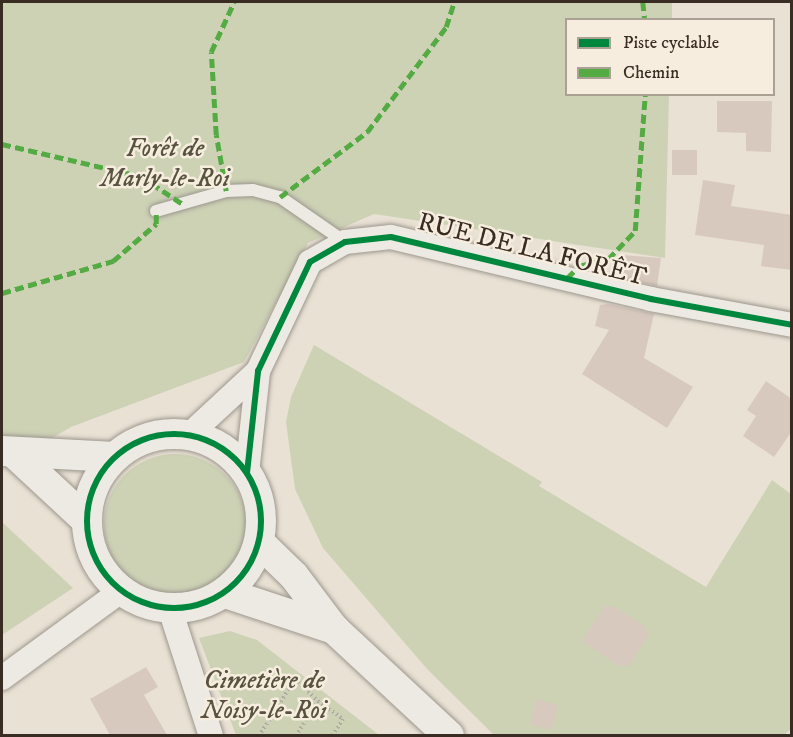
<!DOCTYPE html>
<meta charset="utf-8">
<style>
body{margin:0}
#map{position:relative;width:793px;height:737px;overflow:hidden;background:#e9e1d4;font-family:"IM FELL DW Pica",serif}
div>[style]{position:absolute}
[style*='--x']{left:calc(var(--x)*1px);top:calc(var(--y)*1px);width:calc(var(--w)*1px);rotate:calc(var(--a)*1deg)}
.green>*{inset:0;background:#cdd2b5}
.round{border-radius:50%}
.building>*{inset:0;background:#d8c9be;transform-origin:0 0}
.path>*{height:4px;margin-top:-2px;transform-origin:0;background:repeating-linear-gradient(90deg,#aea9a3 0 1.5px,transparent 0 4.5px)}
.roads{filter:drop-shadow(0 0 2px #9d978e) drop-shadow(0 0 2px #9d978e)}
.service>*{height:12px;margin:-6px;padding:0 6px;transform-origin:6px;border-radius:6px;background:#edeae3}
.minor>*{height:24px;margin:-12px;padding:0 12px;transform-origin:12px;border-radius:12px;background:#edeae3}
.tertiary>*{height:30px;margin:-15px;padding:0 15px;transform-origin:15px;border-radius:15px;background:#edeae3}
.tertiary>.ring{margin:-15px;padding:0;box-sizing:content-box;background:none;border:30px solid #edeae3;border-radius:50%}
.quiet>*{height:4.5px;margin-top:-2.25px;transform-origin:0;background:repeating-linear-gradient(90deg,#55ab43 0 9px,transparent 0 13.5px)}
.cycleway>*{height:6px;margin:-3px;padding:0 3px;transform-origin:3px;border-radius:3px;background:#00873e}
.cycleway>.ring{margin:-3px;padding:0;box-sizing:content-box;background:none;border:6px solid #00873e;border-radius:50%}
span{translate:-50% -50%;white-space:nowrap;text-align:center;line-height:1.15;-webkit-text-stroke:5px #f6edde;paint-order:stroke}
.park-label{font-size:26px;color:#585240;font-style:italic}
.street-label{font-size:26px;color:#392c22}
.frame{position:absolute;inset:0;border:3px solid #392c22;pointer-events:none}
.legend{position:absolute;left:565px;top:18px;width:210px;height:78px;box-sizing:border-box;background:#f6edde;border:2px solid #aaa093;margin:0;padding:8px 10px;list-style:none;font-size:18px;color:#392c22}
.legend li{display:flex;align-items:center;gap:12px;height:30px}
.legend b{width:30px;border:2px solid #aaa093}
</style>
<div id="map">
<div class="green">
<i style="clip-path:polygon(2px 2px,672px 2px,672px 19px,566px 20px,566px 94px,669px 95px,665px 258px,374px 214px,308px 243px,244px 362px,71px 427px,2px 467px)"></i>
<i style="clip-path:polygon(314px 345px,542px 482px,539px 486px,706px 587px,772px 480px,791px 494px,791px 729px,783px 736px,494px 735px,428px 670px,323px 548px,295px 489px,286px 422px,291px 397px)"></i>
<i class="round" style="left:104px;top:454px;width:142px;height:142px"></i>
<i style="clip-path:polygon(2px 522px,73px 588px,2px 635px)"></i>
<i style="clip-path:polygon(230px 631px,257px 640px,379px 735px,236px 735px,199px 638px)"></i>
</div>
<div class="building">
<i style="clip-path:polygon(717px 101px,772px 101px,771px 152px,746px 151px,746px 133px,717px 132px)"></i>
<i style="left:672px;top:150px;width:25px;height:25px"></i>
<i style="clip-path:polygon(703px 180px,735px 185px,731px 206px,792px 215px,792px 270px,761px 266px,764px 245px,695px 235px)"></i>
<i style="clip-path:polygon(622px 255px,661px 258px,657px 286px,616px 276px)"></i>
<i style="clip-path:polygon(608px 304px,654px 314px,644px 358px,693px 387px,667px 428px,582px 374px,609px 330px,595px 326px,600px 305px)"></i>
<i style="clip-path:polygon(766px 381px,792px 399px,792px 431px,774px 457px,743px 436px,756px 416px,747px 410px)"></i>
<i style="clip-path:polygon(605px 606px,615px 607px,645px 626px,649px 635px,628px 667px,618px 665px,582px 641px)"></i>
<i style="clip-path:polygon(146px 667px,158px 687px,144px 695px,167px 735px,110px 735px,90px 699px)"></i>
<i style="left:537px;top:699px;width:22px;height:26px;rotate:16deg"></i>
</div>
<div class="path">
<i style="--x:259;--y:736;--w:67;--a:-57.7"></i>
<i style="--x:295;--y:679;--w:32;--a:44"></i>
<i style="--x:296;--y:736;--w:41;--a:-57.8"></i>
<i style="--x:318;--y:701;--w:31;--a:36"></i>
<i style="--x:343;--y:719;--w:20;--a:123"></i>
</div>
<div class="roads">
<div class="service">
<i style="--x:156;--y:211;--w:73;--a:-15.9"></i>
<i style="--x:226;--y:191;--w:27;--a:-2"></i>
<i style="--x:253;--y:190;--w:28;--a:15"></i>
<i style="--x:280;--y:197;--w:79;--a:34.7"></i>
</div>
<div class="minor">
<i style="--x:189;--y:435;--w:94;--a:-42.8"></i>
<i style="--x:247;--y:473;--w:103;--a:-83.8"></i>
<i style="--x:258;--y:371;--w:121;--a:-64.5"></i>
<i style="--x:310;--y:262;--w:40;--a:-29.7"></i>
<i style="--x:345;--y:242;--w:46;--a:-6.2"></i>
<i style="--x:391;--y:237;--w:267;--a:13.4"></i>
<i style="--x:651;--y:299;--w:143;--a:10.4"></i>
<i style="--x:170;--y:609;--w:133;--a:72.1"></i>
<i style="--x:2;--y:678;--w:147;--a:-36.2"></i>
</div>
<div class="tertiary">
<i class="ring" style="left:87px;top:434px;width:144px;height:144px"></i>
<i style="--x:2;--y:451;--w:113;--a:3"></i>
<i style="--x:15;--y:454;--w:97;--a:42.9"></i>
<i style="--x:260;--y:543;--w:47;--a:44.1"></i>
<i style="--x:294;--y:576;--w:66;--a:53"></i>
<i style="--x:334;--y:629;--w:157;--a:42.9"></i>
<i style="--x:225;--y:593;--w:115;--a:18.3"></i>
</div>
</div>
<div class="quiet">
<i style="--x:643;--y:2;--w:18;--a:84"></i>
<i style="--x:2;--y:144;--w:142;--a:13.1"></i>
<i style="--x:140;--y:176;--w:51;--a:33.1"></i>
<i style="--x:226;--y:191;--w:57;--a:-100.1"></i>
<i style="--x:216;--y:135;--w:83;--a:-93.4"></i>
<i style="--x:211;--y:52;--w:55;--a:-65.3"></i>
<i style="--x:280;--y:197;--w:109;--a:-36.8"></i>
<i style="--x:367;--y:132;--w:131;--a:-53"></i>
<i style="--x:446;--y:27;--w:26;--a:-72"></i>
<i style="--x:567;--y:278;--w:17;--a:-45"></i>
<i style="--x:579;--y:266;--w:30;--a:-14"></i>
<i style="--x:608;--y:259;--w:39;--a:-46"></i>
<i style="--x:635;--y:231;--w:137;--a:-85.8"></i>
<i style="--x:2;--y:293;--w:116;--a:-16.1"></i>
<i style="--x:113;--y:261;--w:57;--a:-40.7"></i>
<i style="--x:156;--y:224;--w:13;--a:-90"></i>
</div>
<div class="cycleway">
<i class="ring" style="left:87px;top:434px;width:168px;height:168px"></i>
<i style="--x:247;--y:473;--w:103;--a:-83.8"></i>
<i style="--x:258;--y:371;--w:121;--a:-64.5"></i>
<i style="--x:310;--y:262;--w:40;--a:-29.7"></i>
<i style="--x:345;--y:242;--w:46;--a:-6.2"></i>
<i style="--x:391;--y:237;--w:267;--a:13.4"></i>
<i style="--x:651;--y:299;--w:143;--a:10.4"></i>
</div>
<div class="park-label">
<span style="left:165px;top:164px">Forêt de<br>Marly-le-Roi</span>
<span style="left:264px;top:696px">Cimetière de<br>Noisy-le-Roi</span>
</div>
<div class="street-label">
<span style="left:532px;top:250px;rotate:14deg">RUE DE LA FORÊT</span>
</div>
<div class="frame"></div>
<ul class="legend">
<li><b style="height:8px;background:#00873e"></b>Piste cyclable</li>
<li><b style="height:8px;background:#55ab43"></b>Chemin</li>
</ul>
</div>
